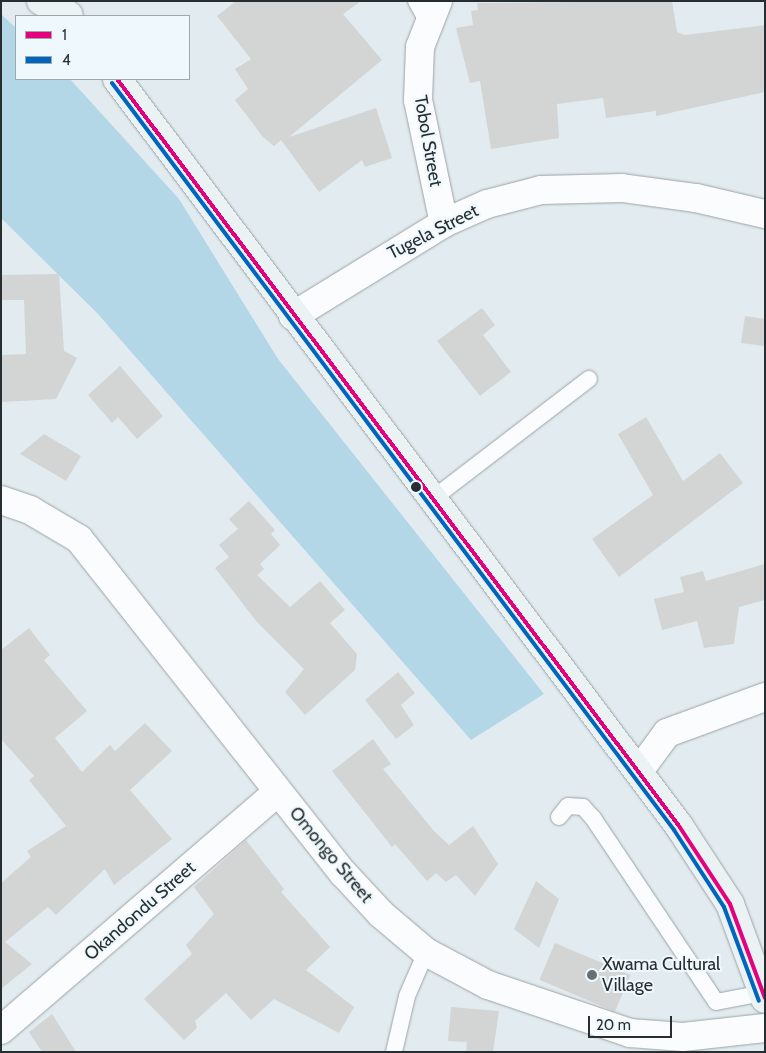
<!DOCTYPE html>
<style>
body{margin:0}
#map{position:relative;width:766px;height:1053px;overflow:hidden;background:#e2ebef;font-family:Cabin,sans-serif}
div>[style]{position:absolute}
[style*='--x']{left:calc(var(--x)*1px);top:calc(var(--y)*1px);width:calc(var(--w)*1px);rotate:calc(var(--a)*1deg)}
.green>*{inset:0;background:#b4d7e7}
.building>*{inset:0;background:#d2d5d4;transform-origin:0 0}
.roads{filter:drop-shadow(0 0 1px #9ca3a6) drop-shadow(0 0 1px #9ca3a6)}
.service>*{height:16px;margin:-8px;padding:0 8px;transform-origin:8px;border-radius:8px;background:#fbfcfd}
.minor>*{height:28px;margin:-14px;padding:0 14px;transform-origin:14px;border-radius:14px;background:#fbfcfd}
.secondary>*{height:28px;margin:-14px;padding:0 14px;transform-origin:14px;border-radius:14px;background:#ebf2f4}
.bus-1>*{height:4px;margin:-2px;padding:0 2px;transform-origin:2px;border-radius:2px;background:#e5007d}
.bus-2>*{height:4px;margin:-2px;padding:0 2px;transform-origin:2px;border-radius:2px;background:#0065bd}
.dots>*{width:14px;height:14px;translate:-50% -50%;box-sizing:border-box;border:2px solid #eef8fd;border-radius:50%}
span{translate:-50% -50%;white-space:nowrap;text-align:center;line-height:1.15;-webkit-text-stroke:4px #eef8fd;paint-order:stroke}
.street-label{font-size:18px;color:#272e31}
.poi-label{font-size:18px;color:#272e31}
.left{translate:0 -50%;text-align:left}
.frame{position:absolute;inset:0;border:2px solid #272e31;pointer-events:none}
.legend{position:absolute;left:15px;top:15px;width:175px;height:65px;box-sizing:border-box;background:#eef8fd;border:1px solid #9ea7ab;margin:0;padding:6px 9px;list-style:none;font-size:15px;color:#272e31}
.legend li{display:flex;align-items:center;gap:10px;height:25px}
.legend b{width:25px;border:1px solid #9ea7ab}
.scale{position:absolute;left:588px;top:1016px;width:84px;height:22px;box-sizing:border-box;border:2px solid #272e31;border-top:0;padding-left:6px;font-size:15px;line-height:18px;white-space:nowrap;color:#272e31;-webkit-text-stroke:4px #eef8fd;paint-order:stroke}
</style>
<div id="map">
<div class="green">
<i style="clip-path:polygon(1px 14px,16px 28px,16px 79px,70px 79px,179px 199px,278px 359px,544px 694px,471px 740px,98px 314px,1px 218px)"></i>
</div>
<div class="building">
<i style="clip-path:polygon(236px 1px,361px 1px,343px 14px,382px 60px,289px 137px,376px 108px,392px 158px,365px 167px,362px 160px,319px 192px,281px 140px,274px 146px,263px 137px,235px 100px,248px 89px,235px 69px,251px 59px,217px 16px)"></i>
<i style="clip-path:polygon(672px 1px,677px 32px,685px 35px,765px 25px,765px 92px,656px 116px,656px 111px,606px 118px,603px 98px,557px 104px,559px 138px,491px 149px,480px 81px,470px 83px,456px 28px,473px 25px,471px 11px,478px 10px,477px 3px)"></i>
<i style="clip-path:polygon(59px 274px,64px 351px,77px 358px,56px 399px,1px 402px,1px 355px,26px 354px,24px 300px,1px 300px,1px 275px)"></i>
<i style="clip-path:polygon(482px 308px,495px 325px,483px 335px,511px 372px,480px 396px,437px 341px)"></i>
<i style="clip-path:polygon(745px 316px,765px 319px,765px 346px,741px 343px)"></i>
<i style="clip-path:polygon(120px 366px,163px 416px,137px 439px,118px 417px,112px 423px,88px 395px)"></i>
<i style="clip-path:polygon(646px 417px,683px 481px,720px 453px,743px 483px,619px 577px,592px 539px,653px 495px,618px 434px)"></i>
<i style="clip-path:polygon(44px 434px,81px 456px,66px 481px,20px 454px)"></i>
<i style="clip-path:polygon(249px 501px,275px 530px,271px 534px,280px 545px,260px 564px,264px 569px,257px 575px,290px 607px,320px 581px,345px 610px,330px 623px,357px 654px,355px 670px,305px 715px,285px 692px,304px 669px,257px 622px,215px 568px,229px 557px,219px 545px,238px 529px,229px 519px)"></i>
<i style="clip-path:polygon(765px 564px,765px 600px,739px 607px,734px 644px,704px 648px,697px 621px,662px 630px,654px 599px,684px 592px,680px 577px,703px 571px,706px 581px)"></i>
<i style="clip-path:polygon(29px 628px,50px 655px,44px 660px,87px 711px,55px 738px,82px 772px,110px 745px,115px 751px,145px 723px,172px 751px,130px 790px,172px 839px,114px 885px,105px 869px,56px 915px,48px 907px,5px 942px,32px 964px,1px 989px,1px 883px,31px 857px,27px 851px,66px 826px,29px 780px,34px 776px,1px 739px,1px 650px)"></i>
<i style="clip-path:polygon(398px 672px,415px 693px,401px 705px,414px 725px,396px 739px,365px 700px)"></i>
<i style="clip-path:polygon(373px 739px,391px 764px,383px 769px,434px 831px,449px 845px,473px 826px,498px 864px,475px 896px,456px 875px,446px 882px,436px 873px,427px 881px,395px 844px,392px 847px,332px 771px)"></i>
<i style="clip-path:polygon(246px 840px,284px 889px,281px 892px,330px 947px,306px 970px,354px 1007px,339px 1033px,274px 999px,251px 1020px,226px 993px,195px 1021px,197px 1028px,184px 1040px,144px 999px,192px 954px,186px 945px,214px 914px,194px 887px)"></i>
<i style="clip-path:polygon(536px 881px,559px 899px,539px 948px,514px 929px)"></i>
<i style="left:555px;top:943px;width:82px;height:40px;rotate:23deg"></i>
<i style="clip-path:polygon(451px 1007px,499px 1011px,493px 1052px,466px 1052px,467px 1042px,448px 1041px)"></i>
<i style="clip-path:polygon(52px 1014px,76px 1052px,42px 1052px,29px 1032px)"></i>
</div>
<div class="roads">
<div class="service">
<i style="--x:416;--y:1;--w:23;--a:61"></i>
<i style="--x:435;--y:497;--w:194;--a:-37.5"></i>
<i style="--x:559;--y:817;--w:14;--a:-51"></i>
<i style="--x:568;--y:806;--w:15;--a:4"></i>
<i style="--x:583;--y:807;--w:15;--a:48"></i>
<i style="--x:593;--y:818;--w:221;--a:56.2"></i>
<i style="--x:716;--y:1002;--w:48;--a:-10.8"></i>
<i style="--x:394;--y:1052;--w:57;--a:-76.9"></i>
<i style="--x:407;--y:996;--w:48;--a:-66.6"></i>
</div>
<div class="minor">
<i style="--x:438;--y:1;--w:49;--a:111.4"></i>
<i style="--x:420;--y:47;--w:53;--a:92.2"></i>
<i style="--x:418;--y:100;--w:126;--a:78.1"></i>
<i style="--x:293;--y:316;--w:177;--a:-31.6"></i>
<i style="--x:444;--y:223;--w:47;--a:-23.8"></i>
<i style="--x:487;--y:204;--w:56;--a:-14.5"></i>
<i style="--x:541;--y:190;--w:81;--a:-1.4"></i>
<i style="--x:622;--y:188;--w:75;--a:7.7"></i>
<i style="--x:696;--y:198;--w:71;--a:13.1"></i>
<i style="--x:1;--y:500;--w:31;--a:19"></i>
<i style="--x:30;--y:510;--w:57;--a:30.6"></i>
<i style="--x:79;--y:539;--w:427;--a:51.7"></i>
<i style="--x:344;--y:874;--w:54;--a:47.2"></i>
<i style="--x:381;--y:914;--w:59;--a:40.2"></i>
<i style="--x:426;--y:952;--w:70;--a:28"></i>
<i style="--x:488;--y:985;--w:150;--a:18.7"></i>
<i style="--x:630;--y:1033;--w:53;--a:4.3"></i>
<i style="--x:683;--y:1037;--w:82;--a:-6.3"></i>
<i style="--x:639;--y:771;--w:47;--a:-53.6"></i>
<i style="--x:667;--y:733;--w:104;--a:-20.2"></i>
<i style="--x:1;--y:1030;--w:365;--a:-40.7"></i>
</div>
<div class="secondary">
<i style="--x:41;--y:1;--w:31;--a:27"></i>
<i style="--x:117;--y:79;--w:935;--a:53.04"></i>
<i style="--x:679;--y:826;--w:93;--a:56.8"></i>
<i style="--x:730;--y:904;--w:101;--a:69.8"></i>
</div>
</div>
<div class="bus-1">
<i style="--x:117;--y:79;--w:935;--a:53.04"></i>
<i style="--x:679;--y:826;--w:93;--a:56.8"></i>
<i style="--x:730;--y:904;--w:100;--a:69.6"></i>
</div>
<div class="bus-2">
<i style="--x:112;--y:83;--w:935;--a:53.04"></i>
<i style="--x:674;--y:830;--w:92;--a:57"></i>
<i style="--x:724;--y:907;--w:100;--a:69.6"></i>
</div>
<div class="dots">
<i style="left:416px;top:487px;background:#272e31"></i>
<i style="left:592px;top:975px;background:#687074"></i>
</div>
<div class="street-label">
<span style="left:428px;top:141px;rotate:80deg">Tobol Street</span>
<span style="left:433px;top:232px;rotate:-27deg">Tugela Street</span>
<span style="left:331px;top:855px;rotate:50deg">Omongo Street</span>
<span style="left:140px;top:911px;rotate:-41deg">Okandondu Street</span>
</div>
<div class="poi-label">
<span class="left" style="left:602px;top:975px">Xwama Cultural<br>Village</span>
</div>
<div class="frame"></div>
<ul class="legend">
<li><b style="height:6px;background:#e5007d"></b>1</li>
<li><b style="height:6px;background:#0065bd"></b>4</li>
</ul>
<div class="scale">20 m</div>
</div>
